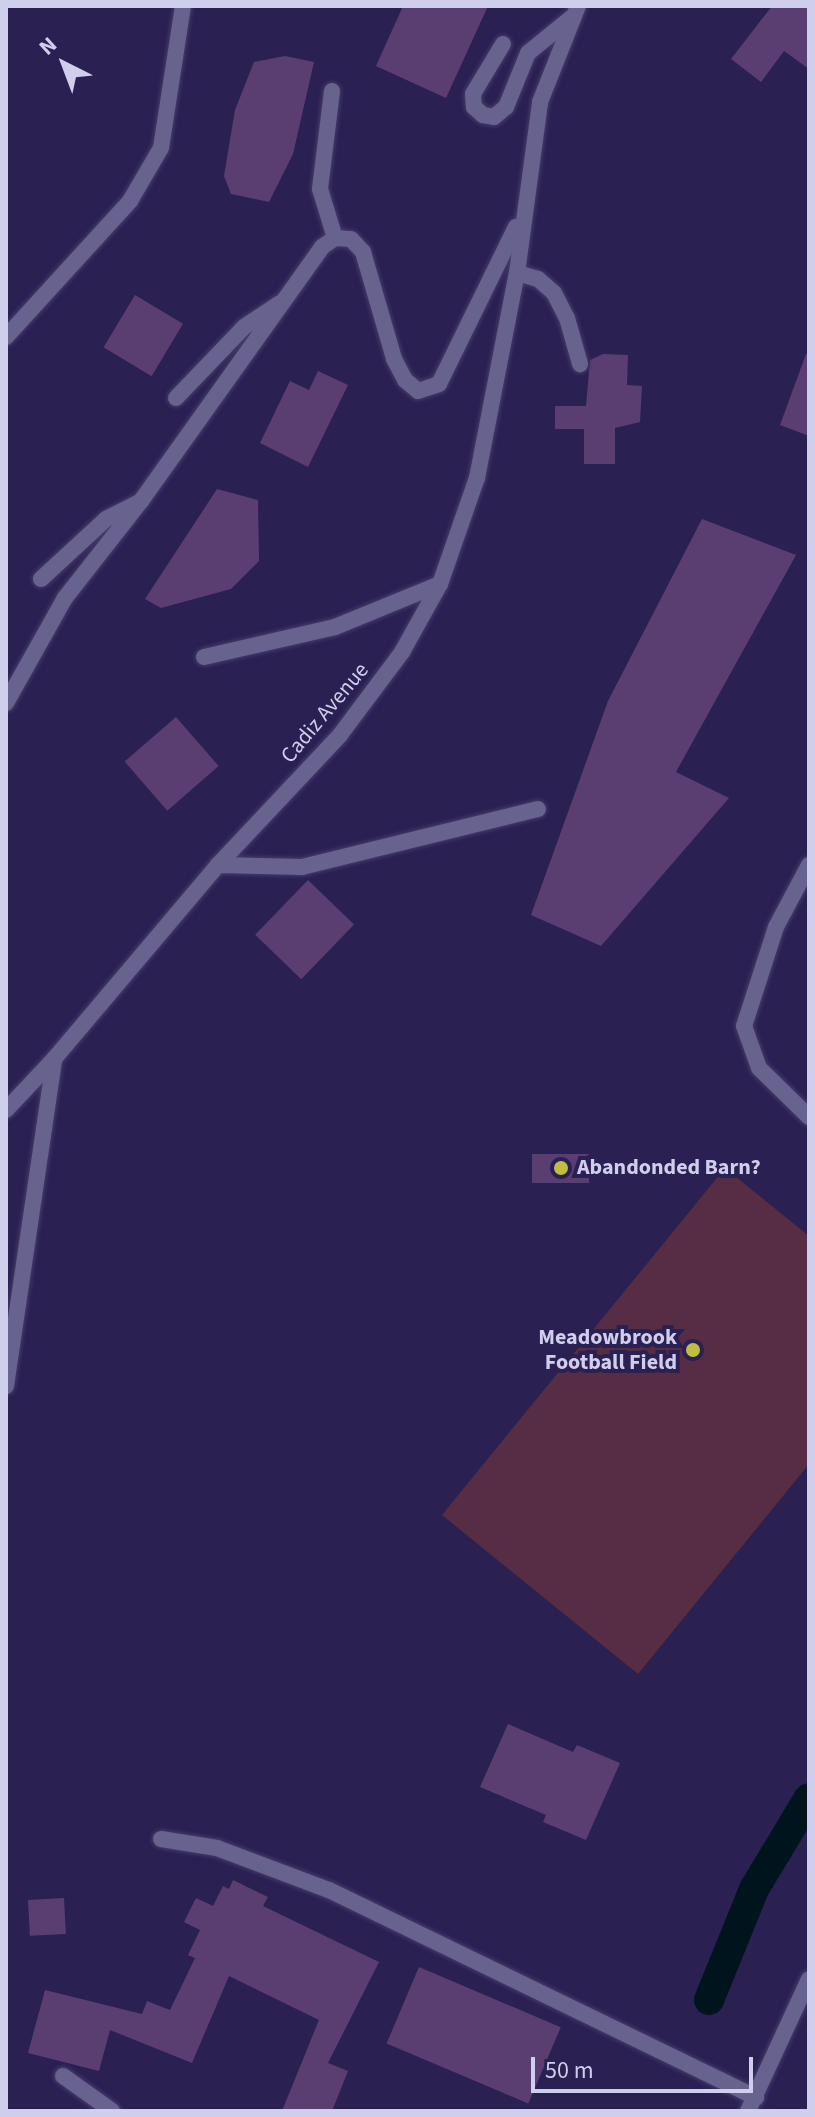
<!DOCTYPE html>
<style>
body{margin:0}
#map{position:relative;width:815px;height:2117px;overflow:hidden;background:#2a2052;font-family:"Source Sans 3",sans-serif}
div>[style]{position:absolute}
[style*='--x']{left:calc(var(--x)*1px);top:calc(var(--y)*1px);width:calc(var(--w)*1px);rotate:calc(var(--a)*1deg)}
.green>*{inset:0;background:#572d43}
.canal>*{height:30px;margin:-15px;padding:0 15px;transform-origin:15px;border-radius:15px;background:#00141e}
.building>*{inset:0;background:#5b3e71;transform-origin:0 0}
.roads{filter:drop-shadow(0 0 2px #453c6b) drop-shadow(0 0 2px #453c6b)}
.lane>*{height:16px;margin:-8px;padding:0 8px;transform-origin:8px;border-radius:8px;background:#67628e}
.street>*{height:16px;margin:-8px;padding:0 8px;transform-origin:8px;border-radius:8px;background:#67628e}
.dots>*{width:22px;height:22px;translate:-50% -50%;box-sizing:border-box;border:4px solid #2a2052;border-radius:50%}
span{translate:-50% -50%;white-space:nowrap;text-align:center;line-height:1.15;-webkit-text-stroke:8px #2a2052;paint-order:stroke}
.street-label{font-size:22px;color:#d0ceed}
.poi-label{font-size:22px;color:#d0ceed;font-weight:700}
.left{translate:0 -50%;text-align:left}
.right{translate:-100% -50%;text-align:right}
.frame{position:absolute;inset:0;border:8px solid #d0ceed;pointer-events:none}
.north{position:absolute;left:24px;top:24px;width:80px;height:80px;-webkit-text-stroke:6px #2a2052;paint-order:stroke;rotate:318deg;font-size:22px;font-weight:700;line-height:32px;text-align:center;color:#d0ceed}
.north::after{content:'';display:block;margin:auto;width:28px;height:36px;background:#d0ceed;clip-path:polygon(50% 0,100% 100%,50% 72%,0 100%)}
.scale{position:absolute;left:531px;top:2057px;width:222px;height:36px;box-sizing:border-box;border:4px solid #d0ceed;border-top:0;padding-left:10px;font-size:24px;line-height:28px;white-space:nowrap;color:#d0ceed;-webkit-text-stroke:6px #2a2052;paint-order:stroke}
</style>
<div id="map">
<div class="green">
<i style="clip-path:polygon(725px 1168px,809px 1236px,809px 1464px,638px 1674px,442px 1515px)"></i>
</div>
<div class="canal">
<i style="--x:709;--y:2000;--w:120;--a:-67.9"></i>
<i style="--x:754;--y:1889;--w:106;--a:-58.9"></i>
</div>
<div class="building">
<i style="clip-path:polygon(403px 6px,488px 6px,446px 98px,376px 66px)"></i>
<i style="clip-path:polygon(772px 6px,809px 6px,809px 69px,784px 51px,761px 82px,731px 59px)"></i>
<i style="clip-path:polygon(285px 56px,314px 62px,293px 154px,269px 202px,231px 194px,224px 176px,235px 110px,254px 62px)"></i>
<i style="left:135px;top:295px;width:56px;height:61px;rotate:31deg"></i>
<i style="clip-path:polygon(603px 354px,628px 355px,627px 385px,642px 386px,640px 422px,615px 428px,615px 464px,584px 464px,584px 429px,555px 429px,555px 406px,586px 406px,590px 360px)"></i>
<i style="clip-path:polygon(806px 354px,809px 354px,809px 436px,780px 425px)"></i>
<i style="clip-path:polygon(318px 371px,348px 385px,308px 467px,260px 443px,290px 381px,309px 390px)"></i>
<i style="clip-path:polygon(217px 489px,258px 500px,259px 561px,231px 589px,161px 608px,145px 599px)"></i>
<i style="clip-path:polygon(702px 519px,796px 555px,676px 772px,729px 798px,601px 946px,531px 915px,608px 701px)"></i>
<i style="left:176px;top:717px;width:65px;height:68px;rotate:49deg"></i>
<i style="left:308px;top:880px;width:64px;height:76px;rotate:44deg"></i>
<i style="left:532px;top:1154px;width:57px;height:29px"></i>
<i style="clip-path:polygon(508px 1724px,573px 1752px,577px 1745px,620px 1763px,586px 1840px,543px 1822px,546px 1815px,480px 1787px)"></i>
<i style="clip-path:polygon(233px 1880px,268px 1897px,263px 1906px,379px 1962px,328px 2063px,348px 2071px,332px 2111px,282px 2111px,319px 2020px,229px 1976px,192px 2063px,110px 2030px,99px 2071px,28px 2053px,45px 1990px,142px 2014px,147px 2001px,170px 2010px,195px 1958px,188px 1955px,200px 1930px,184px 1922px,196px 1898px,213px 1906px,223px 1886px,229px 1889px)"></i>
<i style="left:64px;top:1898px;width:36px;height:36px;rotate:87deg"></i>
<i style="left:419px;top:1967px;width:154px;height:83px;rotate:23deg"></i>
</div>
<div class="roads">
<div class="lane">
<i style="--x:503;--y:44;--w:58;--a:121"></i>
<i style="--x:473;--y:94;--w:13;--a:86"></i>
<i style="--x:474;--y:107;--w:12;--a:42"></i>
<i style="--x:483;--y:115;--w:11;--a:10"></i>
<i style="--x:494;--y:117;--w:16;--a:-40"></i>
<i style="--x:506;--y:107;--w:58;--a:-67.8"></i>
<i style="--x:528;--y:53;--w:55;--a:-39.1"></i>
<i style="--x:332;--y:91;--w:99;--a:97"></i>
<i style="--x:320;--y:189;--w:51;--a:73"></i>
<i style="--x:517;--y:273;--w:22;--a:16"></i>
<i style="--x:538;--y:279;--w:21;--a:41"></i>
<i style="--x:554;--y:293;--w:28;--a:63"></i>
<i style="--x:567;--y:318;--w:48;--a:74.2"></i>
<i style="--x:176;--y:398;--w:98;--a:-46.2"></i>
<i style="--x:244;--y:327;--w:43;--a:-33.7"></i>
<i style="--x:41;--y:579;--w:88;--a:-42.7"></i>
<i style="--x:106;--y:519;--w:39;--a:-27"></i>
<i style="--x:204;--y:657;--w:134;--a:-12.9"></i>
<i style="--x:335;--y:627;--w:113;--a:-22.3"></i>
<i style="--x:218;--y:865;--w:84;--a:1.4"></i>
<i style="--x:302;--y:867;--w:243;--a:-13.8"></i>
<i style="--x:6;--y:1110;--w:70;--a:-46.7"></i>
</div>
<div class="street">
<i style="--x:6;--y:337;--w:184;--a:-47.6"></i>
<i style="--x:130;--y:201;--w:61;--a:-59.7"></i>
<i style="--x:161;--y:148;--w:144;--a:-81.2"></i>
<i style="--x:6;--y:703;--w:120;--a:-60.7"></i>
<i style="--x:65;--y:598;--w:123;--a:-51.9"></i>
<i style="--x:141;--y:501;--w:312;--a:-54.5"></i>
<i style="--x:322;--y:247;--w:16;--a:-35"></i>
<i style="--x:335;--y:238;--w:16;--a:4"></i>
<i style="--x:351;--y:239;--w:18;--a:47"></i>
<i style="--x:363;--y:252;--w:111;--a:73.8"></i>
<i style="--x:394;--y:359;--w:24;--a:62"></i>
<i style="--x:405;--y:380;--w:17;--a:40"></i>
<i style="--x:418;--y:391;--w:22;--a:-18"></i>
<i style="--x:439;--y:384;--w:175;--a:-63.9"></i>
<i style="--x:809;--y:865;--w:70;--a:118"></i>
<i style="--x:776;--y:927;--w:104;--a:107.9"></i>
<i style="--x:744;--y:1026;--w:45;--a:70.3"></i>
<i style="--x:759;--y:1068;--w:70;--a:44.4"></i>
<i style="--x:6;--y:1386;--w:331;--a:-81.6"></i>
<i style="--x:54;--y:1059;--w:254;--a:-49.8"></i>
<i style="--x:218;--y:865;--w:178;--a:-46.8"></i>
<i style="--x:340;--y:735;--w:104;--a:-53.2"></i>
<i style="--x:402;--y:652;--w:78;--a:-60.8"></i>
<i style="--x:440;--y:584;--w:112;--a:-70.8"></i>
<i style="--x:477;--y:478;--w:209;--a:-79"></i>
<i style="--x:517;--y:273;--w:173;--a:-82.3"></i>
<i style="--x:540;--y:102;--w:103;--a:-68.4"></i>
<i style="--x:161;--y:1839;--w:57;--a:9.1"></i>
<i style="--x:217;--y:1848;--w:120;--a:20.6"></i>
<i style="--x:329;--y:1890;--w:475;--a:25.9"></i>
<i style="--x:63;--y:2076;--w:60;--a:35.5"></i>
<i style="--x:748;--y:2111;--w:145;--a:-65.2"></i>
</div>
</div>
<div class="dots">
<i style="left:561px;top:1168px;background:#bfbe41"></i>
<i style="left:693px;top:1350px;background:#bfbe41"></i>
</div>
<div class="street-label">
<span style="left:325px;top:713px;rotate:-50deg">Cadiz Avenue</span>
</div>
<div class="poi-label">
<span class="left" style="left:577px;top:1168px">Abandonded Barn?</span>
<span class="right" style="left:677px;top:1350px">Meadowbrook<br>Football Field</span>
</div>
<div class="frame"></div>
<div class="north">N</div>
<div class="scale">50 m</div>
</div>
